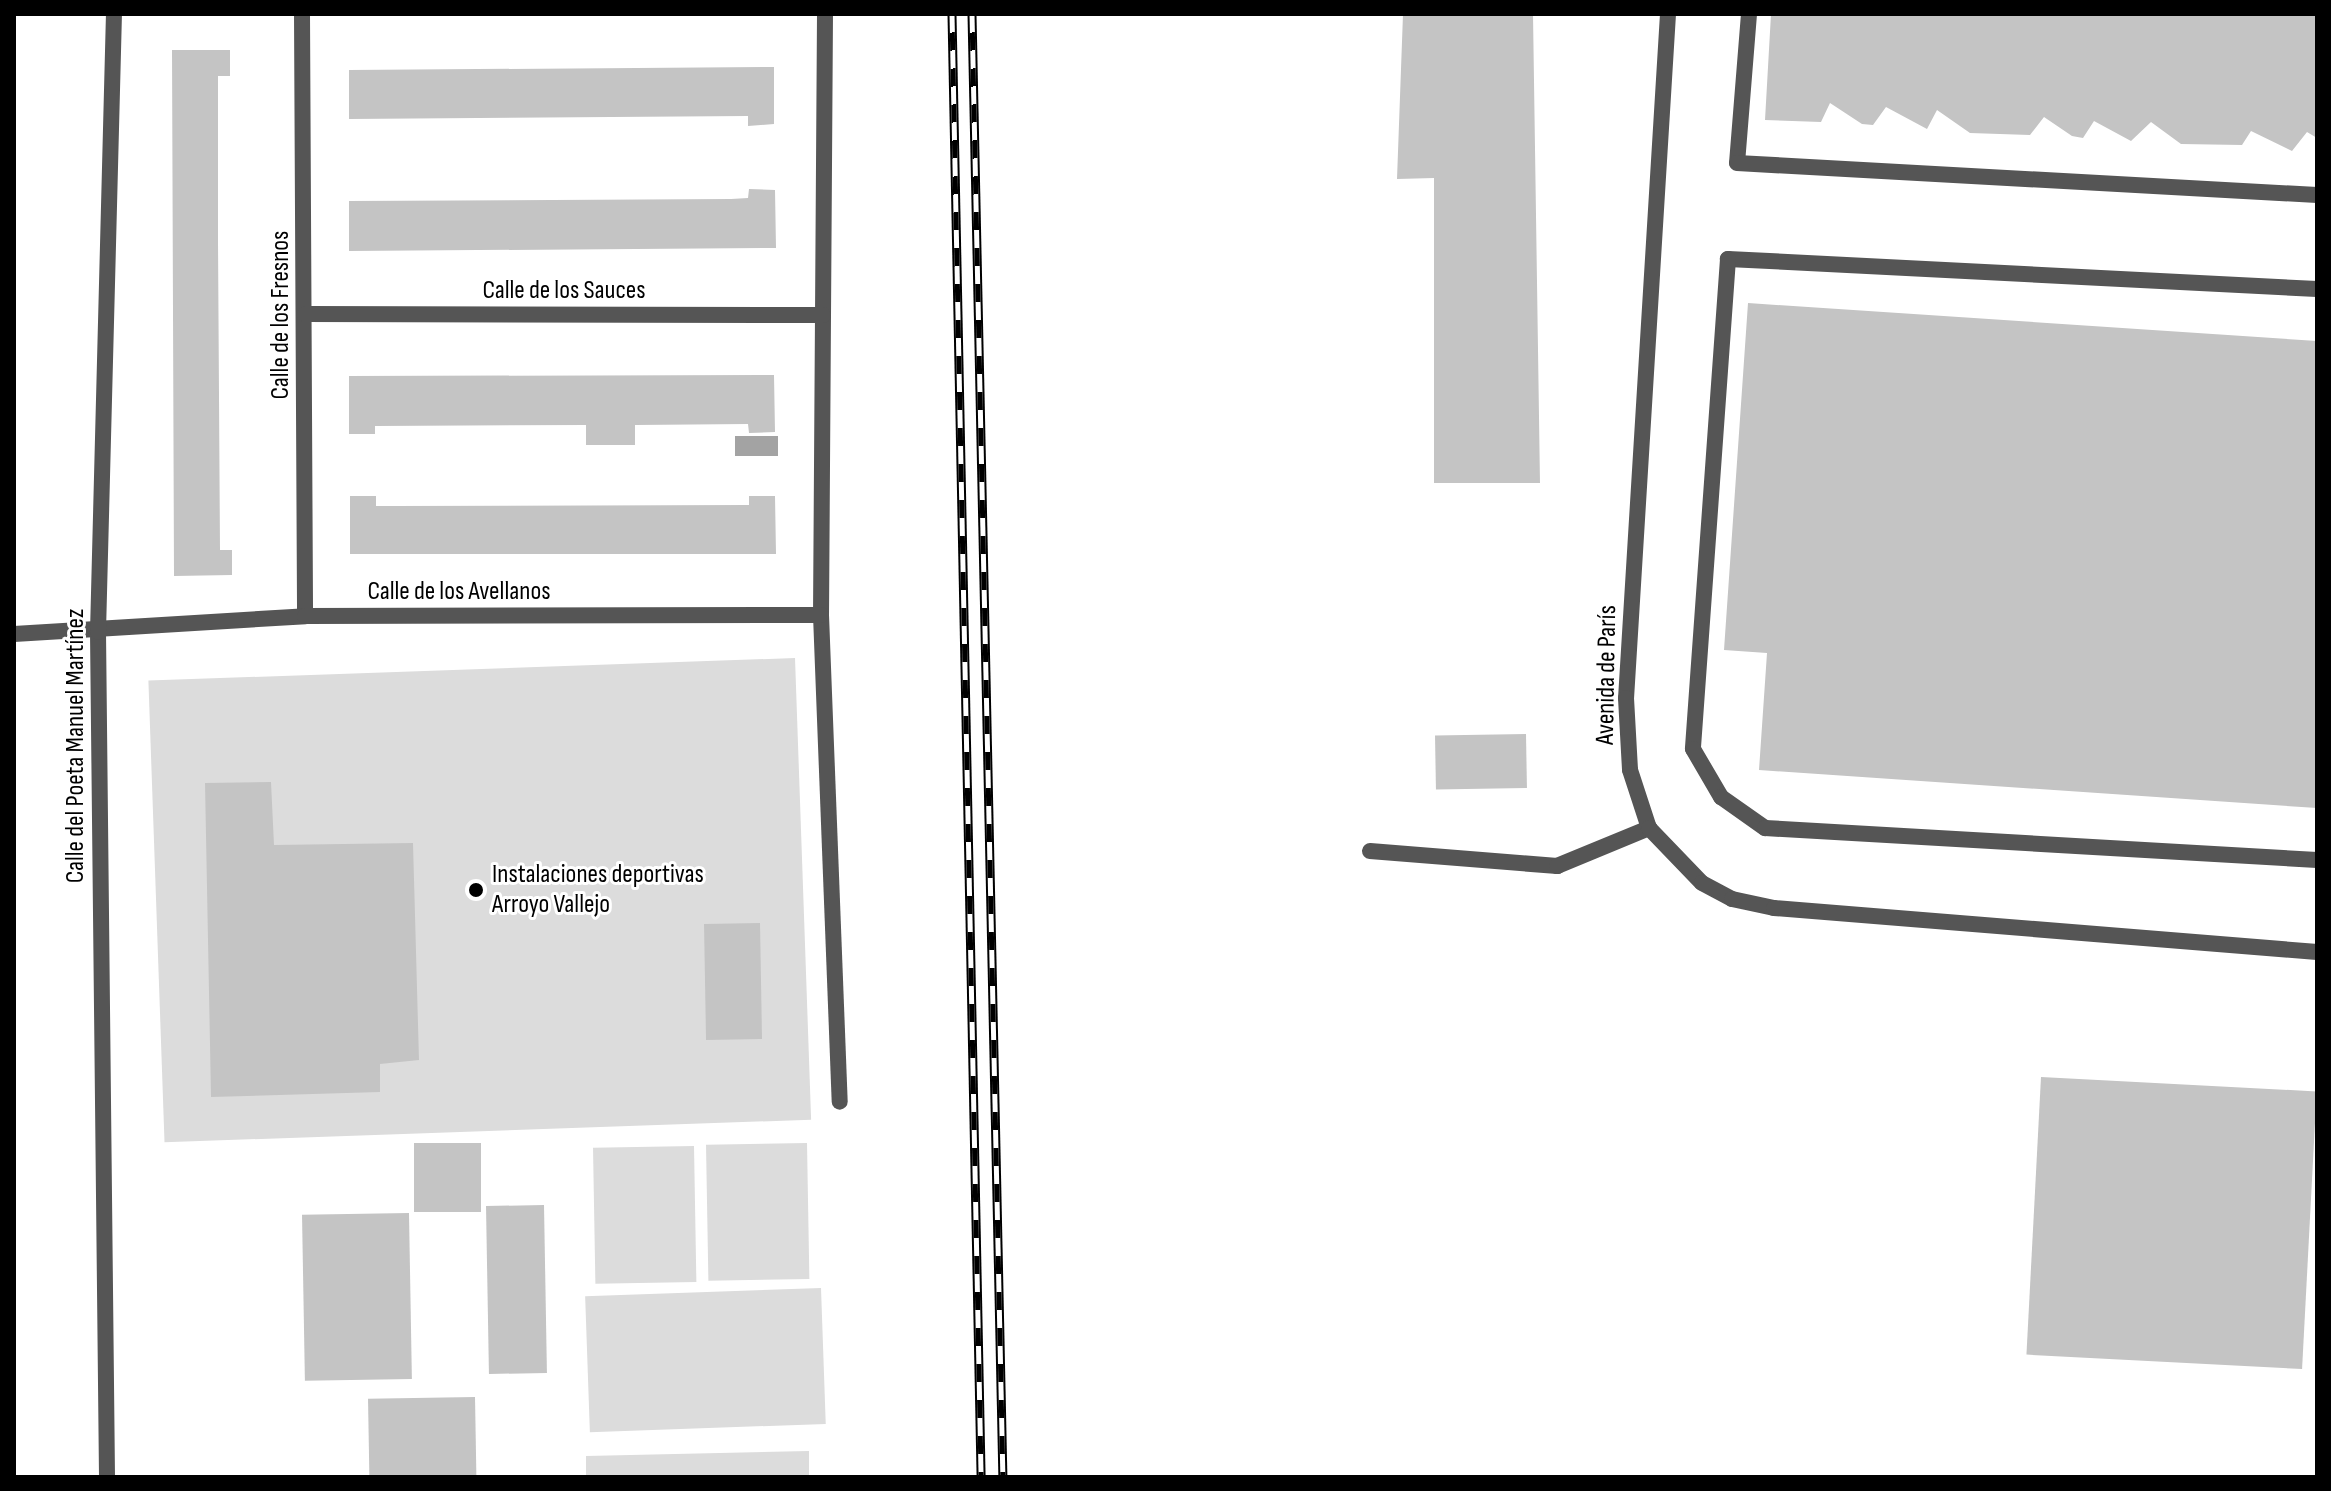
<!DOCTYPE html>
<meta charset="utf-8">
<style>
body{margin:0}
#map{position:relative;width:2331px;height:1491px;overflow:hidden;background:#fff;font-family:"Sofia Sans Condensed",sans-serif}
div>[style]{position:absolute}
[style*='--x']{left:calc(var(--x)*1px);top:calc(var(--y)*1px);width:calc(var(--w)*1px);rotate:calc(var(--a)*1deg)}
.green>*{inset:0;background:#dcdcdc;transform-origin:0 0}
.water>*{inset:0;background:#a3a3a3;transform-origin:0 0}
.building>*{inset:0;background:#c4c4c4;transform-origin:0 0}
.lane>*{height:16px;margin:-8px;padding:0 8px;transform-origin:8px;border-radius:8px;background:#555}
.street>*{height:16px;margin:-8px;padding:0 8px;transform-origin:8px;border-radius:8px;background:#555}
.rail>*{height:9px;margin-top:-4.5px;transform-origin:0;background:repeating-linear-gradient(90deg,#fff 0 18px,#000 0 36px);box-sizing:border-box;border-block:2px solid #000}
.dots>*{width:22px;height:22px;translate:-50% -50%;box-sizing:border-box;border:4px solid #fff;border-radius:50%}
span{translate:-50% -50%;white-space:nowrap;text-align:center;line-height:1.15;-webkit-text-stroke:6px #fff;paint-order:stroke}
.street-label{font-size:26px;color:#000}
.poi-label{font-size:26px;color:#000}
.left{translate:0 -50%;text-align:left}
.frame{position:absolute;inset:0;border:16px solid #000;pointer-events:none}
</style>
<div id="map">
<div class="green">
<i style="left:795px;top:658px;width:462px;height:647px;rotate:88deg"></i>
<i style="left:807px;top:1143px;width:136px;height:101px;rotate:89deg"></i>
<i style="left:694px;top:1146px;width:136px;height:101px;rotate:89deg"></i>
<i style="left:821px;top:1288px;width:136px;height:236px;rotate:88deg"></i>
<i style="clip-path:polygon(809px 1451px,809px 1477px,586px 1477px,586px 1456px)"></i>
</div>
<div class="water">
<i style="left:735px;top:436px;width:43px;height:20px"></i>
</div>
<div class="building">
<i style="clip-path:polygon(1403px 14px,1533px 14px,1540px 483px,1434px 483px,1434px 178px,1397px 179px)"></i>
<i style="clip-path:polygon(1771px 14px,2317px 14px,2317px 138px,2307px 132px,2292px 151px,2251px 131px,2242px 145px,2181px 144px,2151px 122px,2131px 141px,2094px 121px,2083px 138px,2072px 136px,2044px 117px,2030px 135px,1970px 133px,1937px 110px,1927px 129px,1886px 107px,1873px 125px,1862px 124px,1830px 103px,1821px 122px,1765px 120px)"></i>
<i style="clip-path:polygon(172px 50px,230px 50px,230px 76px,218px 76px,218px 240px,220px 550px,232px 550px,232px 575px,174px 576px)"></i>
<i style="clip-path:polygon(774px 67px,774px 124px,748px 126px,748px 116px,349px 119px,349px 70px)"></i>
<i style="clip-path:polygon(749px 189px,775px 190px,776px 248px,349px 251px,349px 201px,731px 199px,748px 198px)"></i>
<i style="clip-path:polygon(1748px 303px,2317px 341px,2317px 808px,1759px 770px,1767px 653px,1724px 650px)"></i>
<i style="clip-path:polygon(774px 375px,775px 432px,749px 433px,748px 424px,635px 425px,635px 445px,586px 445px,586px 425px,375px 426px,375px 434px,349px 434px,349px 376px)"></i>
<i style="clip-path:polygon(350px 496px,376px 496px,376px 506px,393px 506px,749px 505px,749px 496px,775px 496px,776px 554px,350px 554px)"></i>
<i style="left:1526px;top:734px;width:54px;height:91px;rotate:89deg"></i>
<i style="clip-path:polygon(271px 782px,274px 845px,413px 843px,419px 1060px,380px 1064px,380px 1092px,211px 1097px,205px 783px)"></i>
<i style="left:760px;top:923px;width:116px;height:56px;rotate:89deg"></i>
<i style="left:2041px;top:1077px;width:276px;height:278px;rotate:3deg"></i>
<i style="left:481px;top:1143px;width:69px;height:67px;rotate:90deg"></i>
<i style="left:544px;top:1205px;width:168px;height:58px;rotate:89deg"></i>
<i style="left:409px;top:1213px;width:166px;height:107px;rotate:89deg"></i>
<i style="left:475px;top:1397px;width:80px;height:107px;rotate:89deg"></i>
</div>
<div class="lane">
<i style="--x:1749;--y:14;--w:149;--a:94.6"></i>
<i style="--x:1737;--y:163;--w:581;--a:3.16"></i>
<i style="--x:2317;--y:289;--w:590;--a:-177.08"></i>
<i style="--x:1728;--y:259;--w:491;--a:94.1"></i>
<i style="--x:1693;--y:749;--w:56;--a:59.7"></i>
<i style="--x:1721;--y:797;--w:54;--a:35.2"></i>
<i style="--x:1765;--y:828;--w:553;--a:3.32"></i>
<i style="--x:1370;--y:851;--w:188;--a:4.6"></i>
<i style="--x:1557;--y:866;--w:100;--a:-22.4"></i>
</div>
<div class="street">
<i style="--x:302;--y:14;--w:602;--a:89.71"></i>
<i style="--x:825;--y:14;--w:601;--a:90.38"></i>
<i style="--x:821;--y:615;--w:487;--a:87.8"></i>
<i style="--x:1668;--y:14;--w:685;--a:93.51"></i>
<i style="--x:1626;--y:698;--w:72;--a:86.8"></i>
<i style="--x:1630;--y:770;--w:61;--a:71.9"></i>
<i style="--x:1649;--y:828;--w:76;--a:46.1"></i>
<i style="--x:1702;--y:883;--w:34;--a:28"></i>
<i style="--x:1732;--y:899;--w:43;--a:12.1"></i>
<i style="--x:1774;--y:908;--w:545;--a:4.63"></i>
<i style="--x:305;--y:314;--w:518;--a:0.11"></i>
<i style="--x:14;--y:634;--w:292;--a:-3.5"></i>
<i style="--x:305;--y:616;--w:516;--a:-0.11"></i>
<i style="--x:107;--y:1477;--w:845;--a:-90.61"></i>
<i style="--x:98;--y:632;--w:618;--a:-88.52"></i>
</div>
<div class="rail">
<i style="--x:952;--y:14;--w:1463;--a:88.86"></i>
<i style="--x:972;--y:14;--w:1463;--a:88.79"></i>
</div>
<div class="dots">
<i style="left:476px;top:890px;background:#000"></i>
</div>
<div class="street-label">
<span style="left:564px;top:291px">Calle de los Sauces</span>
<span style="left:281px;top:315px;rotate:-90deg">Calle de los Fresnos</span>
<span style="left:459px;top:592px">Calle de los Avellanos</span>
<span style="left:1607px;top:675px;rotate:-89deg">Avenida de París</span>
<span style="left:76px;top:746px;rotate:-90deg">Calle del Poeta Manuel Martínez</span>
</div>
<div class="poi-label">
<span class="left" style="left:492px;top:890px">Instalaciones deportivas<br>Arroyo Vallejo</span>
</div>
<div class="frame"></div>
</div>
